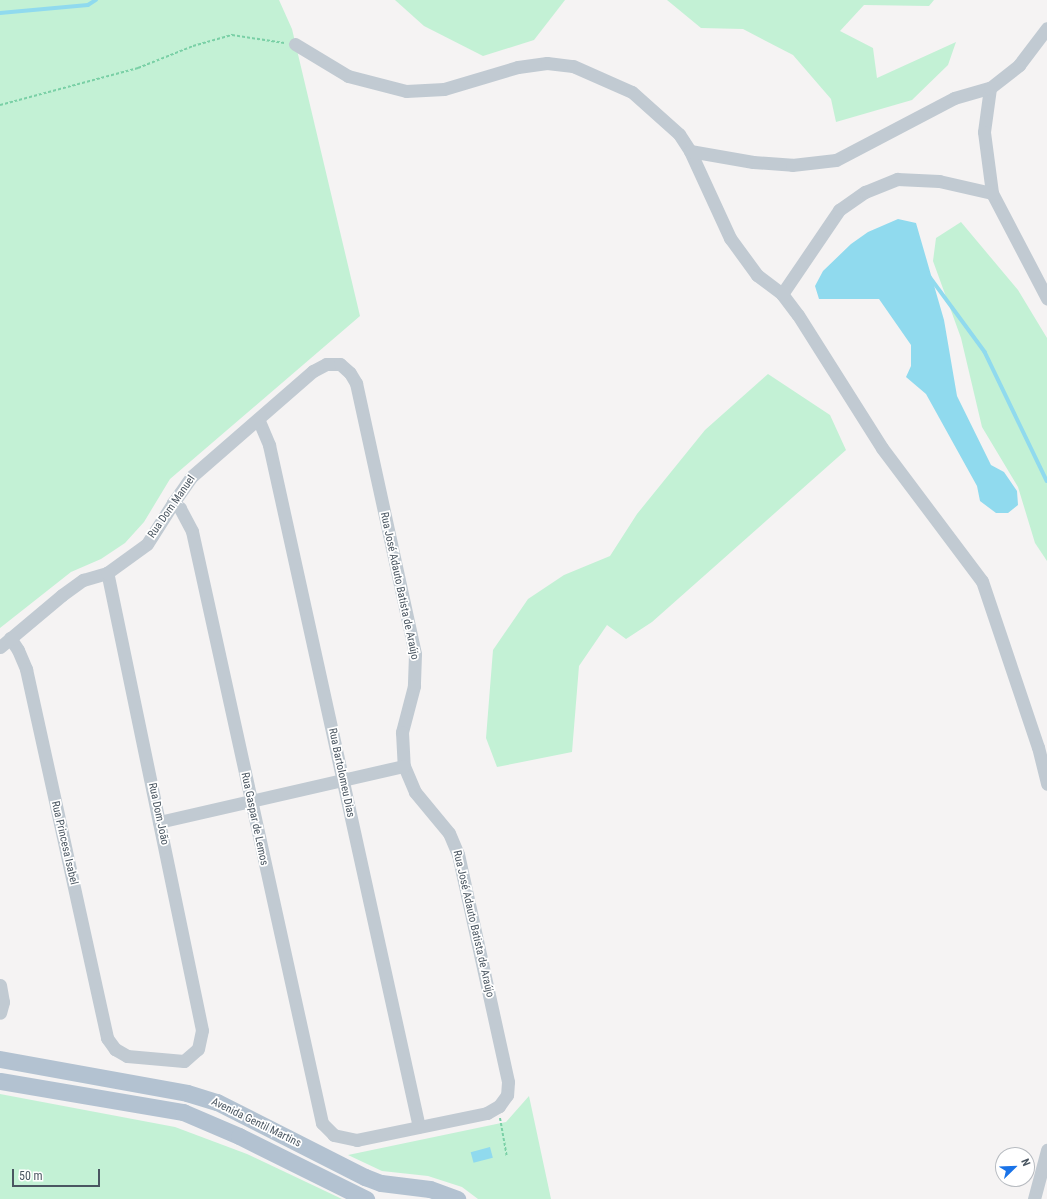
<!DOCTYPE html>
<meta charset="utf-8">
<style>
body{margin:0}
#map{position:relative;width:1047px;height:1199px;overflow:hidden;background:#f5f3f3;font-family:"Roboto Condensed",sans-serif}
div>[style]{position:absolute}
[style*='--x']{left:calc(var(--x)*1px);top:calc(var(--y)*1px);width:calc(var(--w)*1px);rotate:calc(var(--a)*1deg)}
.green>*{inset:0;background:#c3f1d5}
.water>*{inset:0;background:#90daee;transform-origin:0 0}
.stream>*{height:3.5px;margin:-1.75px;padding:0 1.75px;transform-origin:1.75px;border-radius:1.75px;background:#90daee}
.path>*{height:2px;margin-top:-1px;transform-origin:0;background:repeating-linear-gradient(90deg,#7ad0a6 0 3px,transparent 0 5px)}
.minor>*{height:13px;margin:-6.5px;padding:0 6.5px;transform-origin:6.5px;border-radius:6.5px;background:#c1cad2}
.major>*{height:17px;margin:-8.5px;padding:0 8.5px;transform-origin:8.5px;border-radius:8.5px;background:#b3c2d1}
span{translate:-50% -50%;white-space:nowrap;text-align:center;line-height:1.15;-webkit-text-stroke:3.5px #fff;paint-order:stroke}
.street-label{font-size:11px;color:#4a5661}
.north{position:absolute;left:995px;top:1147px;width:40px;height:40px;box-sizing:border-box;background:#fff;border:1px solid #b7bbc0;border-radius:50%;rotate:67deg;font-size:11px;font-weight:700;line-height:16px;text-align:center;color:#4a5661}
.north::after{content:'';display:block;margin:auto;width:14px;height:18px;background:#1a73e8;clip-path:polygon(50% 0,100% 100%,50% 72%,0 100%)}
.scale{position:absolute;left:12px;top:1169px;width:88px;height:18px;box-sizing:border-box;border:2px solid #4a5661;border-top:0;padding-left:5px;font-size:12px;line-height:14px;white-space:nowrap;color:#4a5661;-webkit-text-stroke:3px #fff;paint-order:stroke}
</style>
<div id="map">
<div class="green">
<i style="clip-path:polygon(0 0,279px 0,292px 29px,360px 316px,170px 479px,144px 522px,125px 543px,101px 559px,71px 572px,0 628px)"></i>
<i style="clip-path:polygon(395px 0,565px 0,534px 40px,483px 56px,424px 26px)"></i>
<i style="clip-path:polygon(667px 0,934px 0,929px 6px,864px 5px,840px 31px,873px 48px,877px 78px,956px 42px,948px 65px,912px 100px,836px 122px,831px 99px,793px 55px,743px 29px,701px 28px)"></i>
<i style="clip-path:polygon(961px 222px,1018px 290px,1047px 338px,1047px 561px,1035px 543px,1018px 487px,982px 427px,961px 338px,933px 261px,936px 238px)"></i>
<i style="clip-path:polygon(768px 374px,830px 415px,846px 450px,652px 622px,626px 639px,607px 625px,579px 666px,572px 752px,497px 767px,486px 738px,493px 650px,528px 599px,564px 575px,610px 556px,637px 514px,705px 430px)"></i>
<i style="clip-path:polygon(0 1094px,175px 1127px,247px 1154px,342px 1199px,0 1199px)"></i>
<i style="clip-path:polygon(529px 1096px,551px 1199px,478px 1199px,462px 1187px,428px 1176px,382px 1171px,348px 1155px,506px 1122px)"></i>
</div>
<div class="water">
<i style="clip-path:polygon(898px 219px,916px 223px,944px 320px,957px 396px,991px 465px,1004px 472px,1017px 491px,1018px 505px,1008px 513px,996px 513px,980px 501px,977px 486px,926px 394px,906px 377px,911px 366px,911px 345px,879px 299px,819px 299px,815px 286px,823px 271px,851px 244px,868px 232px)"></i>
<i style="left:490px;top:1147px;width:11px;height:20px;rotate:75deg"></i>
</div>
<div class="stream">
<i style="--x:0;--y:13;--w:88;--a:-5.2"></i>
<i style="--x:88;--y:5;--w:9;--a:-32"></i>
<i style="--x:930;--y:277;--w:93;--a:53.7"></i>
<i style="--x:985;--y:352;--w:143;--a:64.3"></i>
</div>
<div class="path">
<i style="--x:0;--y:105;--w:143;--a:-15"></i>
<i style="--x:138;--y:68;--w:59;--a:-21.8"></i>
<i style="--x:193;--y:46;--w:41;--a:-15.8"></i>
<i style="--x:232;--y:35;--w:53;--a:8.7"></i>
<i style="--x:500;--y:1118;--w:39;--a:80"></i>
</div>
<div class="minor">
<i style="--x:295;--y:44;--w:62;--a:31.1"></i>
<i style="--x:348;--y:76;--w:60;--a:14.5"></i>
<i style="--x:406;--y:91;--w:38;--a:-3"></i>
<i style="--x:444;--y:89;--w:77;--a:-16.6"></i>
<i style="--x:518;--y:67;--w:29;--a:-8"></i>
<i style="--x:547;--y:63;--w:26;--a:7"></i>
<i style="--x:573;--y:66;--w:64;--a:23.8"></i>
<i style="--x:632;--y:92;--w:63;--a:41.8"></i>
<i style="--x:679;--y:134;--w:20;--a:57"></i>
<i style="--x:690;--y:151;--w:96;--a:65.3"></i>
<i style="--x:730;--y:238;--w:46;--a:53.9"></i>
<i style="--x:757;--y:275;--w:31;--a:37"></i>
<i style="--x:782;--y:294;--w:26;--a:53"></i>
<i style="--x:798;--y:315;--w:157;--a:57.7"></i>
<i style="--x:882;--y:448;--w:166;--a:53.1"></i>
<i style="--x:982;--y:581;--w:175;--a:71.4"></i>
<i style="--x:1038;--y:747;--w:38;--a:76"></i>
<i style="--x:990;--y:88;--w:44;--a:97.8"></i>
<i style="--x:984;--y:132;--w:62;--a:82.5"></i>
<i style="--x:992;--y:193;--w:119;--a:62.4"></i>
<i style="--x:690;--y:151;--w:64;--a:9.9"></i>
<i style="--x:753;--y:162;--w:39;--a:4"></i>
<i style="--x:792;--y:165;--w:44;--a:-6.5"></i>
<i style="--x:836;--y:160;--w:133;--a:-27.7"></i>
<i style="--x:954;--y:98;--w:37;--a:-16"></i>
<i style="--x:990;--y:88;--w:37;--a:-38"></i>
<i style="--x:1019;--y:65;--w:46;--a:-52.9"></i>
<i style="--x:782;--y:294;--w:102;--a:-55.8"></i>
<i style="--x:839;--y:210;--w:32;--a:-35"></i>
<i style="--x:865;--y:192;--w:35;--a:-22"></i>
<i style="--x:897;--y:179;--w:42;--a:2.7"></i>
<i style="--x:939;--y:181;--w:54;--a:12.8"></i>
<i style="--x:259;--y:421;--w:26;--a:67"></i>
<i style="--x:269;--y:445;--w:698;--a:77.6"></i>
<i style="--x:10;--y:638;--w:14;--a:56"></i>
<i style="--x:18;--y:650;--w:21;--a:67"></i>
<i style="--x:26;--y:669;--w:378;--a:77.6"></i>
<i style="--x:107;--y:1038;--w:14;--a:54"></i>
<i style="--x:115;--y:1049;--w:14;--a:30"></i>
<i style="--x:127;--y:1056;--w:57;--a:5"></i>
<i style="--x:184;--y:1061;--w:18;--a:-41"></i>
<i style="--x:198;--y:1049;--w:19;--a:-78"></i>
<i style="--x:202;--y:1030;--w:467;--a:-101.7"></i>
<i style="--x:0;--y:647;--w:81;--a:-40"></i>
<i style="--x:62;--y:595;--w:26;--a:-36"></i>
<i style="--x:83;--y:580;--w:25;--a:-16"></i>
<i style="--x:107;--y:573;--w:49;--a:-35.9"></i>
<i style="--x:147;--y:544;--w:49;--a:-57.6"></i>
<i style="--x:173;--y:503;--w:32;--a:-55"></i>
<i style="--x:191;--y:477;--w:162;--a:-41"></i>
<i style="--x:313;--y:371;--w:15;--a:-28"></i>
<i style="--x:326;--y:364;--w:14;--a:0"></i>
<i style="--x:340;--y:364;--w:13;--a:42"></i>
<i style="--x:350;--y:373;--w:12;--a:59"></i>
<i style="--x:356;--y:383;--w:277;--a:77.7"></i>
<i style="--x:415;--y:654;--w:32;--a:92"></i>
<i style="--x:414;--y:686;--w:48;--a:104.6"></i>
<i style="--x:402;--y:732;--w:34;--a:87"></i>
<i style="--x:404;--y:766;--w:28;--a:67"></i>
<i style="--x:415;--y:792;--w:53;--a:50.3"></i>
<i style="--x:449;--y:833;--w:23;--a:67"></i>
<i style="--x:458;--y:854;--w:233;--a:77.6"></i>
<i style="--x:508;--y:1082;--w:13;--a:94"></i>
<i style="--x:507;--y:1095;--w:14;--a:126"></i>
<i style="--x:499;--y:1106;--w:14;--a:150"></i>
<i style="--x:487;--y:1113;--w:133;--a:168.3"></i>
<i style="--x:357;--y:1140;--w:24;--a:-168"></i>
<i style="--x:334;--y:1135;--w:17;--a:-135"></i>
<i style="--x:322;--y:1123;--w:606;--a:-102.39"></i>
<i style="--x:192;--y:531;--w:26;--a:-118"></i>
<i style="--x:180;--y:508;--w:9;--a:-144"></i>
<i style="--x:159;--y:822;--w:251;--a:-12.9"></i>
<i style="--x:0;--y:985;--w:17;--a:80"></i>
<i style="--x:3;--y:1002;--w:11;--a:105"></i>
<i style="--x:1034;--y:1199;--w:51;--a:-75.1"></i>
</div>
<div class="major">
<i style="--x:0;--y:1059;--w:190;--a:10.3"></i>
<i style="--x:187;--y:1093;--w:31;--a:17"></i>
<i style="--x:217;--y:1102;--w:166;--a:26.9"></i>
<i style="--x:365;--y:1177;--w:17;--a:21"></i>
<i style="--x:381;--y:1183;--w:49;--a:7"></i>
<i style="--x:430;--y:1189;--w:29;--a:20"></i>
<i style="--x:0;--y:1081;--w:186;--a:9.6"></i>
<i style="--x:183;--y:1112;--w:61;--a:23.2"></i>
<i style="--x:239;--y:1136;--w:142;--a:26.4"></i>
</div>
<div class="street-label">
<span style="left:172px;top:507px;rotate:-55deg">Rua Dom Manuel</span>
<span style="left:399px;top:586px;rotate:78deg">Rua José Adauto Batista de Araújo</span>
<span style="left:341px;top:773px;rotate:78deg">Rua Bartolomeu Dias</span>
<span style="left:158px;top:814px;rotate:78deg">Rua Dom João</span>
<span style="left:254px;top:819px;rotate:78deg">Rua Gaspar de Lemos</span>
<span style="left:64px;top:843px;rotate:77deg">Rua Princesa Isabel</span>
<span style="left:473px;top:924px;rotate:77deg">Rua José Adauto Batista de Araújo</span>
<span style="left:256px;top:1123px;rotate:26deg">Avenida Gentil Martins</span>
</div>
<div class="north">N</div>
<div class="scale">50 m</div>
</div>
